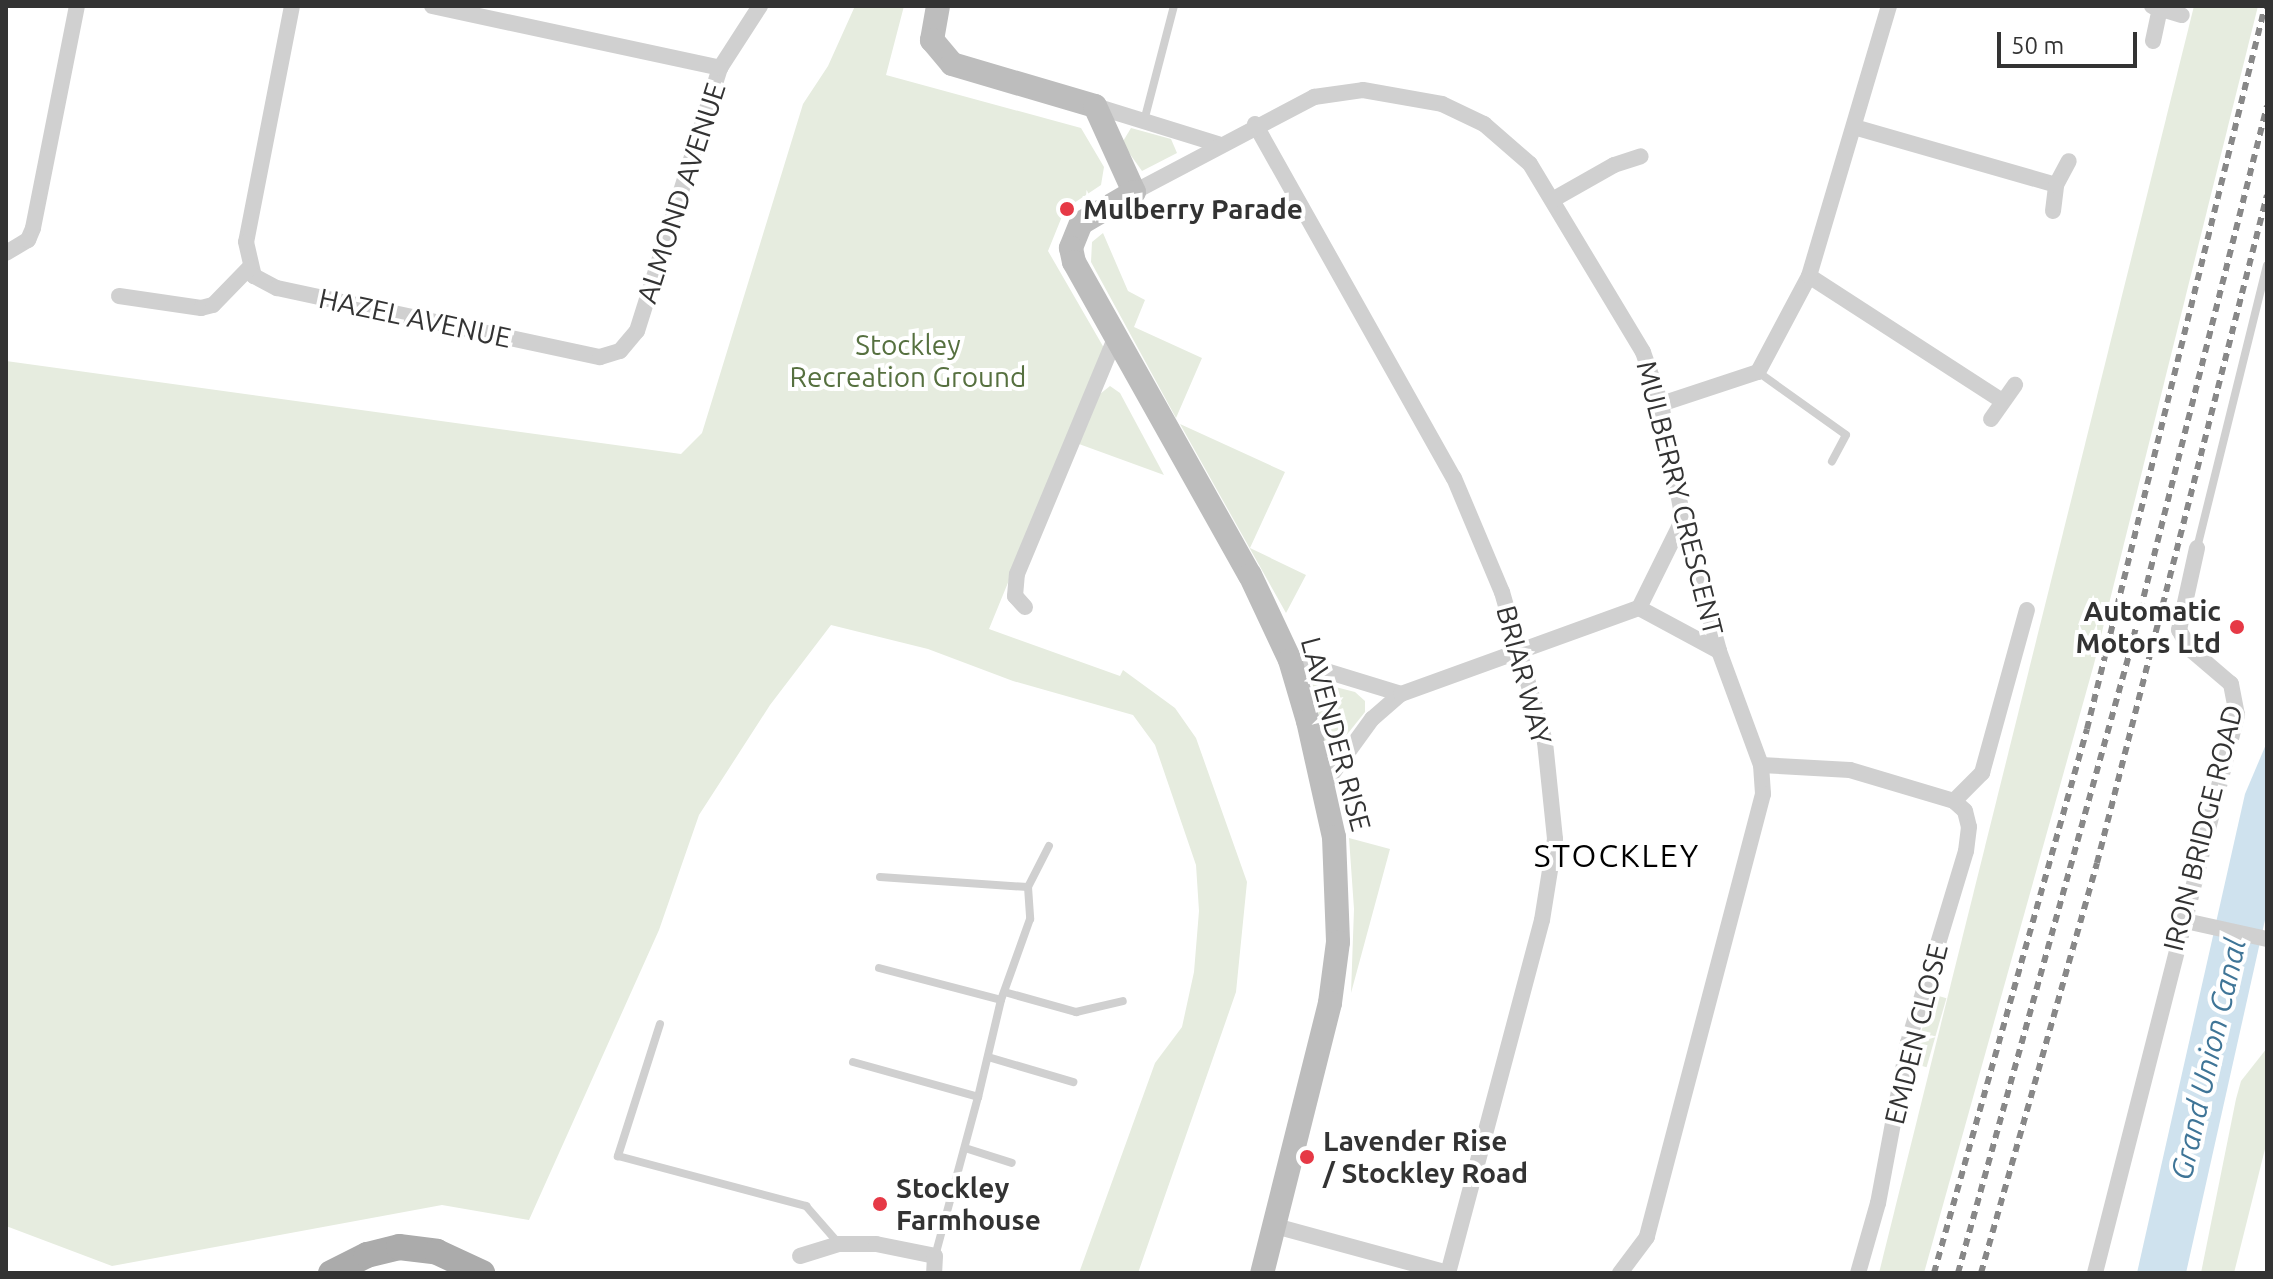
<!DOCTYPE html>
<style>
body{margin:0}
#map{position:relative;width:2273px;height:1279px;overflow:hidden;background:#fff;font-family:Ubuntu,sans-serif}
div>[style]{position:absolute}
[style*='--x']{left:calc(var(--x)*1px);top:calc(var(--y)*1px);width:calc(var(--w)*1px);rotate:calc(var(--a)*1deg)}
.green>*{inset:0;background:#e6ecdf;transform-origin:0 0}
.water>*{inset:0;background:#cfe2ee}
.lane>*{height:8px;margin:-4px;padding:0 4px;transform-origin:4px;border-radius:4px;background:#d0d0d0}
.street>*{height:16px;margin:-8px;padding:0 8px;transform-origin:8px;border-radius:8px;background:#d0d0d0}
.secondary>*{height:24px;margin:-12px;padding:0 12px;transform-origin:12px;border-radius:12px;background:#bdbdbd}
.primary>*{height:26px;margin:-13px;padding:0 13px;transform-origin:13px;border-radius:13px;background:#ababab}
.rail>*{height:6px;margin-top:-3px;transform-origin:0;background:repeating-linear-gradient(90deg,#888 0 8px,transparent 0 14px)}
.dots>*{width:22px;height:22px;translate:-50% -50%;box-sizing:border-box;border:4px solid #fff;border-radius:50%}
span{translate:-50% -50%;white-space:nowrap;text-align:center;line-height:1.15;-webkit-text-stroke:8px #fff;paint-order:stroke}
.street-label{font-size:28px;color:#333}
.poi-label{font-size:28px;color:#333;font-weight:700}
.left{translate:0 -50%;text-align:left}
.right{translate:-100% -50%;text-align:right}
.park-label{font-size:28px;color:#56703f}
.water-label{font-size:30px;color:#3f7597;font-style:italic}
.quarter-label{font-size:32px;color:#000;letter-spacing:2px}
.frame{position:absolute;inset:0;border:8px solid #333;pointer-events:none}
.scale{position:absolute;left:1997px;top:32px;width:140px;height:36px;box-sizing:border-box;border:4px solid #333;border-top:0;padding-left:10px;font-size:24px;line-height:28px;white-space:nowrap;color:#333;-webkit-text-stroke:6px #fff;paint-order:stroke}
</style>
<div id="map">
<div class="green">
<i style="clip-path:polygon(855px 6px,904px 6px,886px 75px,1081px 128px,1104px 167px,1101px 185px,1065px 209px,1048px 251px,1104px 348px,989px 629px,1120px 676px,1123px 670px,1175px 708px,1196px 738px,1247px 882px,1236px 992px,1138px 1273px,1079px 1273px,1155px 1063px,1182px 1027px,1194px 972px,1199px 911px,1196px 865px,1155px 745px,1133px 715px,1013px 681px,928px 649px,831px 625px,770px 705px,699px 815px,659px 930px,529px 1220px,442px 1205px,112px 1266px,6px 1226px,6px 361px,681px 454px,702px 433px,803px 104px,828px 66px)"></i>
<i style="clip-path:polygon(2194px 6px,2258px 6px,2094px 664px,1924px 1273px,1879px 1273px)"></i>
<i style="clip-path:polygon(1131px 128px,1171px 139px,1177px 153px,1142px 171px,1122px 143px)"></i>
<i style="clip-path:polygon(1103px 233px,1128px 291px,1145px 300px,1134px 327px,1202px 358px,1176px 418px,1091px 262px,1092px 242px)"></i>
<i style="clip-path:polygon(1110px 386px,1120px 393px,1164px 475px,1079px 444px,1100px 394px)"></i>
<i style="clip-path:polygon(1180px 424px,1285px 472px,1250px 548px,1306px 575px,1286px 613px)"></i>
<i style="clip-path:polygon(1312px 681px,1355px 692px,1365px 701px,1365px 712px,1333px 752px,1326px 751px)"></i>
<i style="clip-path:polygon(1349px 838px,1390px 849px,1351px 993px,1354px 909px)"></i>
<i style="left:1932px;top:994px;width:15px;height:72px;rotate:16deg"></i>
<i style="clip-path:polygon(2267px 1048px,2267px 1141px,2234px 1273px,2201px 1273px,2236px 1099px,2241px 1081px)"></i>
</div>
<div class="water">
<i style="clip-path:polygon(2267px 742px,2267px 911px,2186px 1273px,2137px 1273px,2245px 794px)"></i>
</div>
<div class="lane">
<i style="--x:1144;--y:121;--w:119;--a:-75.4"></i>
<i style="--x:1758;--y:372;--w:108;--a:35.6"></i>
<i style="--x:1846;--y:435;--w:30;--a:118"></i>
<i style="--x:2197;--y:548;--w:291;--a:-76.1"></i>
<i style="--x:880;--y:877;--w:148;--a:3.9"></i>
<i style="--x:1028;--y:887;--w:32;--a:86"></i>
<i style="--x:1030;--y:919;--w:86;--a:109.7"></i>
<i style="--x:1028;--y:887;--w:46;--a:-62.9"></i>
<i style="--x:879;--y:968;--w:126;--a:14.7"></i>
<i style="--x:1001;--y:1000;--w:100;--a:103.3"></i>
<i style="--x:1008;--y:993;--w:71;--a:15.6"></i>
<i style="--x:1076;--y:1012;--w:48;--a:-13.2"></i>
<i style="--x:660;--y:1024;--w:139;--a:107.7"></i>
<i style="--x:618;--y:1156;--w:195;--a:14.9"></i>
<i style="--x:806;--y:1206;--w:50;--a:49"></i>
<i style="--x:988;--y:1057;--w:89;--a:16.4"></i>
<i style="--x:853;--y:1062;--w:130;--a:15.6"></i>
<i style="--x:978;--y:1097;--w:165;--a:105.1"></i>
<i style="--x:965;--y:1148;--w:49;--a:17.7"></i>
</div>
<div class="street">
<i style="--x:292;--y:6;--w:240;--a:101"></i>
<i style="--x:246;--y:242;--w:35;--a:77"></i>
<i style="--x:254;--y:276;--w:26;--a:28"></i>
<i style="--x:277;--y:288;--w:330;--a:12.1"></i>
<i style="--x:600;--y:357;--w:21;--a:-17"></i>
<i style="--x:620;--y:351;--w:26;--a:-50"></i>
<i style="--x:637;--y:331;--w:276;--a:-72.5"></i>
<i style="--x:720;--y:68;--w:74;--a:-57.2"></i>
<i style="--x:432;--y:6;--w:295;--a:12.1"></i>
<i style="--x:2152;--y:6;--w:31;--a:17"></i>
<i style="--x:2153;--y:41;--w:34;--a:-78"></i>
<i style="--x:1095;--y:106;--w:129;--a:17.2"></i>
<i style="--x:1255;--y:124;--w:406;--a:60.7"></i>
<i style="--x:1454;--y:478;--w:124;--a:67.2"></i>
<i style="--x:1502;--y:592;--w:156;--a:74"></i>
<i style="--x:1545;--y:742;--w:98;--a:84.1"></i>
<i style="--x:1555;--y:839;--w:82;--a:99.1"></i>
<i style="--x:1542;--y:920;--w:365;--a:104.9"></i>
<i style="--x:1448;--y:1273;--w:179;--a:-164.8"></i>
<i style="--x:1854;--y:127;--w:210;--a:16"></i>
<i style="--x:1134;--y:192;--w:204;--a:-27.8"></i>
<i style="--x:1314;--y:97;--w:49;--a:-8.1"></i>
<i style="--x:1363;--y:90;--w:80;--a:10"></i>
<i style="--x:1442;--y:104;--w:47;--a:25.5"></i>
<i style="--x:1484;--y:124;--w:61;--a:41"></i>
<i style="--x:1530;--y:164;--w:219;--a:59"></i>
<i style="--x:1643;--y:352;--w:55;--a:70.9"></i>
<i style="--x:1661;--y:404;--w:117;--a:79.2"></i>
<i style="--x:1683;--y:519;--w:137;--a:74.7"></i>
<i style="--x:1719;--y:651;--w:121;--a:69.8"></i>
<i style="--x:1761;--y:765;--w:29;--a:86"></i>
<i style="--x:1763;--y:794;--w:458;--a:104.7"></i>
<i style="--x:1647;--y:1237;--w:45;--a:126.9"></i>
<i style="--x:1554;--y:199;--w:69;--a:-29.5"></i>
<i style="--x:1614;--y:165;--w:28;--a:-18"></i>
<i style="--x:2053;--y:211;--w:26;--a:-83"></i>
<i style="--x:2056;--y:185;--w:27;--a:-62"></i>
<i style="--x:6;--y:253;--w:26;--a:-31"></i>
<i style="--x:28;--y:240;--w:13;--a:-67"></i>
<i style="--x:33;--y:228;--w:226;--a:-78.8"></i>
<i style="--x:1809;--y:276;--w:229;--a:32.9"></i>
<i style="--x:119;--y:296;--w:83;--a:8.3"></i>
<i style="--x:201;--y:308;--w:12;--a:-14"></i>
<i style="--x:213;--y:305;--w:52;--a:-45.8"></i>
<i style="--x:1661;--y:404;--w:102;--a:-18.3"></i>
<i style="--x:1758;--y:372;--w:109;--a:-62"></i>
<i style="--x:1809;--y:276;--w:282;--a:-73.5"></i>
<i style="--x:1991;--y:419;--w:42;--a:-54.8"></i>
<i style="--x:1025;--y:607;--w:15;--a:-132"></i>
<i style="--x:1015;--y:596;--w:22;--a:-85"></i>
<i style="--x:1017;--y:574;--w:255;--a:-67.4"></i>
<i style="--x:1639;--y:608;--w:91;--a:28.3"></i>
<i style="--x:1290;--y:660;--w:116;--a:17"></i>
<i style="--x:1761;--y:765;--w:89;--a:3.2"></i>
<i style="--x:1850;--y:770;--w:109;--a:16.6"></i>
<i style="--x:1954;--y:801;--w:15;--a:42"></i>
<i style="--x:1965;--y:811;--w:16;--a:76"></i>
<i style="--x:1969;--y:827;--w:24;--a:97"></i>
<i style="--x:1966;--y:851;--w:201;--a:106.8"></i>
<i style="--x:1908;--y:1043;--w:163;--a:100.6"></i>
<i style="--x:1878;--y:1203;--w:73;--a:105.9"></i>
<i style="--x:1324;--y:785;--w:82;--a:-54"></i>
<i style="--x:1372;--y:719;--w:38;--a:-41"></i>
<i style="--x:1401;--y:694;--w:253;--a:-19.9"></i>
<i style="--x:1639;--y:608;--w:99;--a:-63.7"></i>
<i style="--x:1954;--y:801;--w:40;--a:-45"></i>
<i style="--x:1982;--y:773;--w:169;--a:-74.6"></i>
<i style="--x:2181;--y:920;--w:88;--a:12.5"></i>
<i style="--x:800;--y:1256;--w:41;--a:-17.1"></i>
<i style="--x:839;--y:1244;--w:37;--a:0"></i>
<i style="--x:876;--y:1244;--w:60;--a:11.5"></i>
<i style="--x:935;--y:1256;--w:17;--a:93"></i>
<i style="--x:2095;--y:1273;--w:576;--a:-75.72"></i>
<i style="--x:2237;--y:715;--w:32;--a:-101"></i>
<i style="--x:2231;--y:684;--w:54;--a:-139.5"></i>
<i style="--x:2190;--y:649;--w:22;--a:-120"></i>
<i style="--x:2179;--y:630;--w:84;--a:-77.6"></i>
</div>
<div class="secondary">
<i style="--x:938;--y:6;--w:35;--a:100"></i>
<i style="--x:932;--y:40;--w:31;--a:50"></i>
<i style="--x:952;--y:64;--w:149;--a:16.4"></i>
<i style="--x:1095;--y:106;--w:94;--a:65.6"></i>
<i style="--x:1134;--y:192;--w:61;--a:149.7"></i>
<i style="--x:1081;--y:223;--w:27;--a:112"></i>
<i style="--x:1071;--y:248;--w:14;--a:78"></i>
<i style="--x:1074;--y:262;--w:359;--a:60.7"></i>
<i style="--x:1250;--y:575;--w:94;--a:64.8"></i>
<i style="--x:1290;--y:660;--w:64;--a:73.6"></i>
<i style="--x:1308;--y:721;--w:119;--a:77.4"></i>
<i style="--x:1334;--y:837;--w:105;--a:87.8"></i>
<i style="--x:1338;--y:942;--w:62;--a:97.5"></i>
<i style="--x:1330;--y:1003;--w:278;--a:104.1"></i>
</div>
<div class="primary">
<i style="--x:331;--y:1273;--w:40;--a:-26.6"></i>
<i style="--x:367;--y:1255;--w:33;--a:-14"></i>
<i style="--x:399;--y:1247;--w:38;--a:7"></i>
<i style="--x:437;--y:1252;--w:50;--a:25"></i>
</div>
<div class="rail">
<i style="--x:1934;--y:1273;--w:565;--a:-74.29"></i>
<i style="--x:2087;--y:729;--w:745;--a:-76.17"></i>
<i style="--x:1958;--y:1273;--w:645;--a:-74.54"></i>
<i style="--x:2130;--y:651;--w:562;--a:-75.89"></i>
<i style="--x:1981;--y:1273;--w:426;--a:-74.2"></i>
<i style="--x:2097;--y:863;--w:689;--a:-75.72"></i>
</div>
<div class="dots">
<i style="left:1067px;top:209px;background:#e63946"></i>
<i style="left:2237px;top:627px;background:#e63946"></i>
<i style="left:1307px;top:1157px;background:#e63946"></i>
<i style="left:880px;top:1204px;background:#e63946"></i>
</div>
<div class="street-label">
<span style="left:681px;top:193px;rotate:-72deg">ALMOND AVENUE</span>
<span style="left:415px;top:318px;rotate:12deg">HAZEL AVENUE</span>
<span style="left:1680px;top:498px;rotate:76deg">MULBERRY CRESCENT</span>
<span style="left:1524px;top:675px;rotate:75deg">BRIAR WAY</span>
<span style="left:1336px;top:734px;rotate:75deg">LAVENDER RISE</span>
<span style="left:2203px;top:828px;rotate:-76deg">IRON BRIDGE ROAD</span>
<span style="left:1916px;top:1034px;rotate:-76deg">EMDEN CLOSE</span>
</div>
<div class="poi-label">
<span class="left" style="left:1083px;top:209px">Mulberry Parade</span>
<span class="right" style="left:2221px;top:627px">Automatic<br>Motors Ltd</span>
<span class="left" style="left:1323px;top:1157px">Lavender Rise<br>/ Stockley Road</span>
<span class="left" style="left:896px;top:1204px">Stockley<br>Farmhouse</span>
</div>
<div class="park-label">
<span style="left:908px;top:361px">Stockley<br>Recreation Ground</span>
</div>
<div class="water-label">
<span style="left:2208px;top:1059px;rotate:-77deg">Grand Union Canal</span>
</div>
<div class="quarter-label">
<span style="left:1617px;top:855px">STOCKLEY</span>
</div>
<div class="frame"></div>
<div class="scale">50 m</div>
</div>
